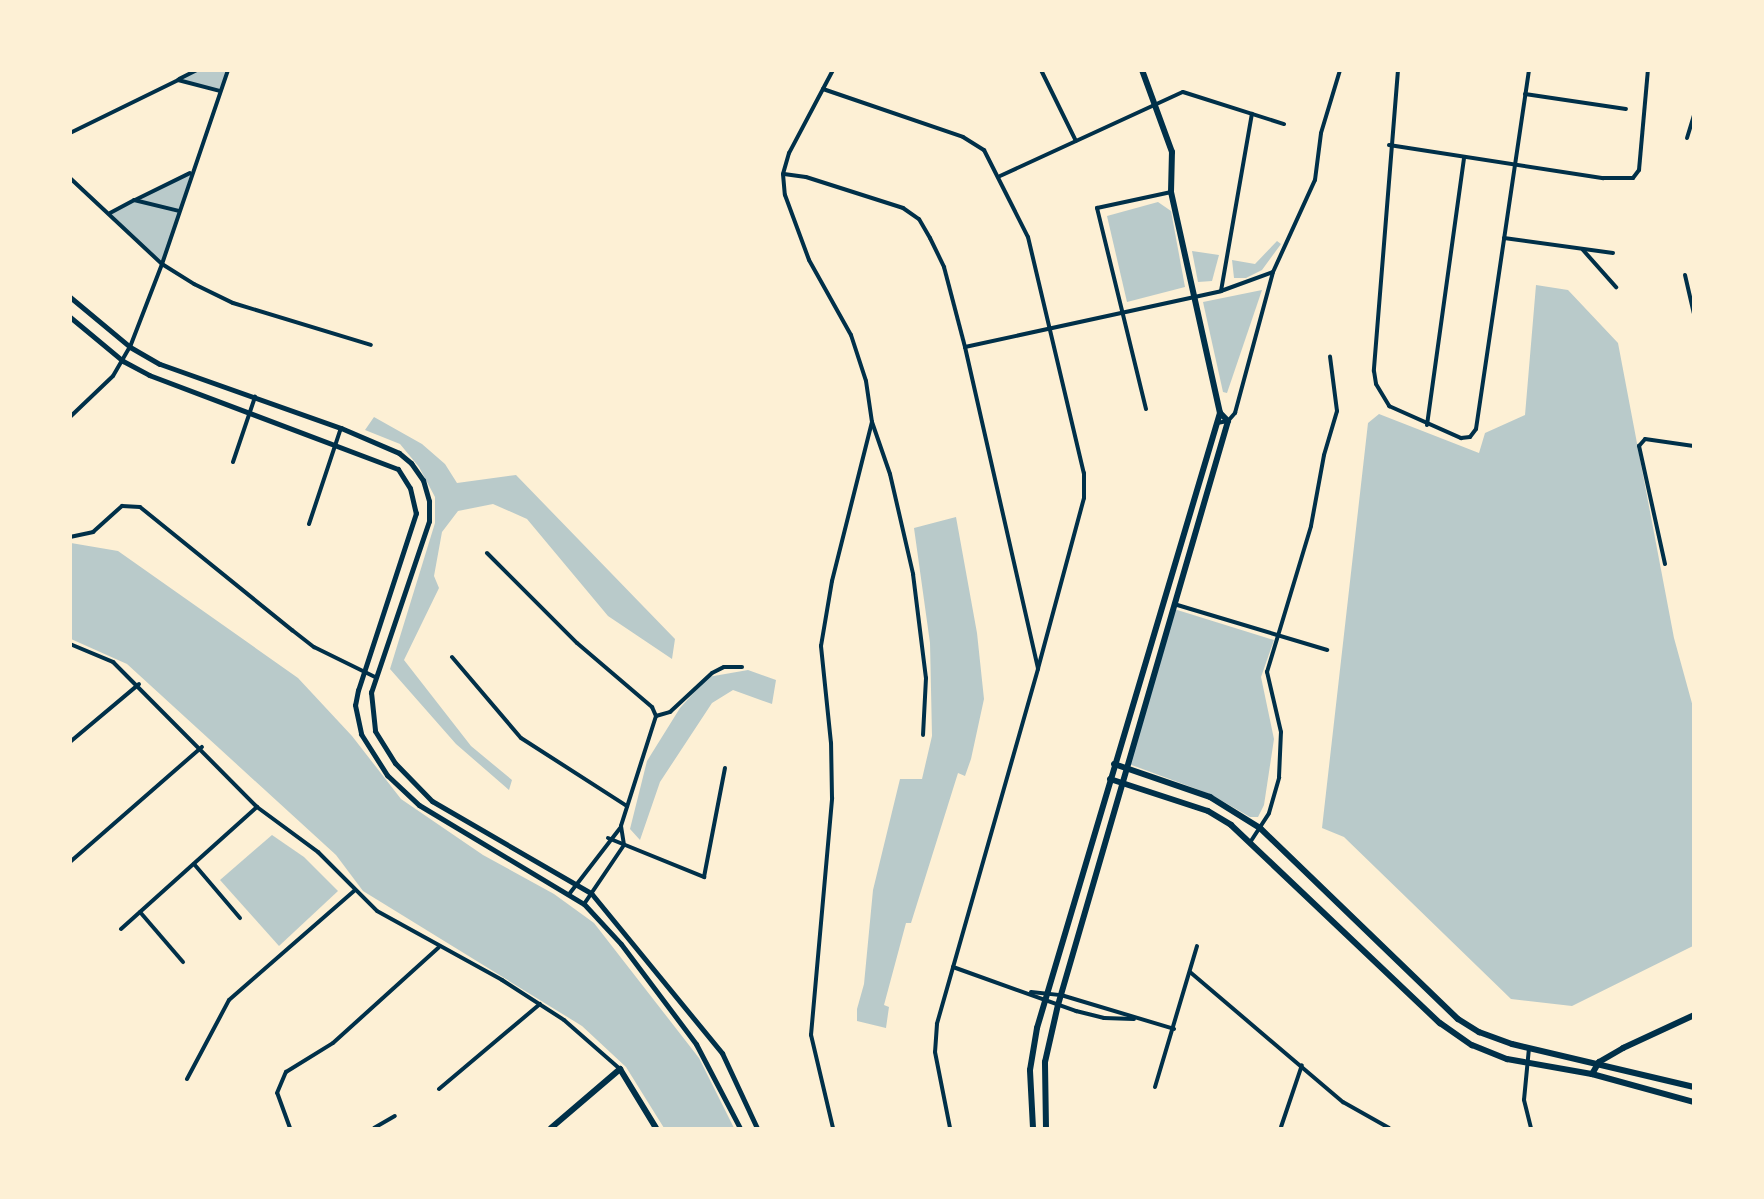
<!DOCTYPE html>
<style>
body{margin:0}
#map{position:relative;width:1764px;height:1199px;overflow:hidden;background:#fdf0d5;font-family:"Libre Baskerville",serif}
div>[style]{position:absolute}
[style*='--x']{left:calc(var(--x)*1px);top:calc(var(--y)*1px);width:calc(var(--w)*1px);rotate:calc(var(--a)*1deg)}
.green>*{inset:0;background:#b9caca}
.minor>*{height:4px;margin:-2px;padding:0 2px;transform-origin:2px;border-radius:2px;background:#003049}
.tertiary>*{height:5px;margin:-2.5px;padding:0 2.5px;transform-origin:2.5px;border-radius:2.5px;background:#003049}
.secondary>*{height:6px;margin:-3px;padding:0 3px;transform-origin:3px;border-radius:3px;background:#003049}
span{translate:-50% -50%;white-space:nowrap;text-align:center;line-height:1.15;-webkit-text-stroke:6px #fdf0d5;paint-order:stroke}
.frame{position:absolute;inset:0;border:72px solid #fdf0d5;pointer-events:none}
</style>
<div id="map">
<div class="green">
<i style="clip-path:polygon(197px 71px,228px 71px,220px 91px,178px 80px)"></i>
<i style="clip-path:polygon(191px 173px,162px 264px,110px 213px)"></i>
<i style="clip-path:polygon(1158px 202px,1171px 211px,1185px 287px,1127px 302px,1107px 216px)"></i>
<i style="clip-path:polygon(1277px 241px,1281px 244px,1262px 270px,1246px 278px,1234px 278px,1232px 260px,1255px 264px)"></i>
<i style="clip-path:polygon(1192px 251px,1219px 255px,1212px 281px,1198px 282px)"></i>
<i style="clip-path:polygon(1536px 285px,1568px 290px,1618px 343px,1674px 638px,1693px 707px,1693px 946px,1572px 1006px,1511px 999px,1344px 837px,1322px 828px,1368px 423px,1379px 414px,1479px 453px,1485px 433px,1525px 415px)"></i>
<i style="clip-path:polygon(1262px 290px,1227px 393px,1223px 392px,1203px 302px)"></i>
<i style="clip-path:polygon(374px 417px,422px 444px,445px 464px,457px 483px,516px 475px,675px 639px,672px 659px,608px 616px,527px 519px,493px 504px,458px 511px,442px 532px,434px 576px,439px 588px,404px 660px,471px 746px,512px 780px,509px 790px,456px 744px,390px 669px,435px 523px,435px 497px,419px 467px,400px 444px,365px 430px)"></i>
<i style="clip-path:polygon(956px 517px,977px 633px,984px 699px,971px 759px,965px 776px,958px 773px,911px 923px,906px 923px,884px 1005px,889px 1007px,886px 1028px,857px 1021px,857px 1009px,864px 984px,873px 890px,900px 779px,922px 779px,932px 736px,930px 643px,914px 528px)"></i>
<i style="clip-path:polygon(71px 543px,118px 551px,298px 678px,352px 736px,401px 799px,483px 855px,554px 894px,594px 923px,699px 1058px,734px 1128px,664px 1128px,626px 1067px,582px 1026px,363px 891px,336px 855px,127px 664px,71px 639px)"></i>
<i style="clip-path:polygon(1174px 609px,1274px 640px,1261px 677px,1274px 739px,1264px 805px,1258px 817px,1250px 817px,1210px 794px,1129px 764px)"></i>
<i style="clip-path:polygon(748px 670px,776px 680px,772px 704px,733px 690px,712px 703px,660px 782px,640px 840px,630px 829px,647px 761px,680px 708px,708px 677px)"></i>
<i style="clip-path:polygon(272px 835px,304px 857px,338px 891px,279px 946px,220px 880px)"></i>
</div>
<div class="minor">
<i style="--x:833;--y:70;--w:94;--a:117.9"></i>
<i style="--x:789;--y:153;--w:22;--a:106"></i>
<i style="--x:783;--y:174;--w:21;--a:85"></i>
<i style="--x:785;--y:195;--w:69;--a:69.7"></i>
<i style="--x:809;--y:260;--w:86;--a:60.8"></i>
<i style="--x:851;--y:335;--w:48;--a:71.9"></i>
<i style="--x:866;--y:381;--w:41;--a:81.7"></i>
<i style="--x:872;--y:422;--w:55;--a:70.9"></i>
<i style="--x:890;--y:474;--w:103;--a:77"></i>
<i style="--x:913;--y:574;--w:105;--a:82.9"></i>
<i style="--x:926;--y:678;--w:57;--a:93"></i>
<i style="--x:1041;--y:70;--w:79;--a:63.8"></i>
<i style="--x:1398;--y:70;--w:302;--a:94.6"></i>
<i style="--x:1374;--y:371;--w:13;--a:81"></i>
<i style="--x:1376;--y:384;--w:26;--a:59"></i>
<i style="--x:1389;--y:406;--w:79;--a:24"></i>
<i style="--x:1461;--y:438;--w:9;--a:-6"></i>
<i style="--x:1470;--y:437;--w:10;--a:-53"></i>
<i style="--x:1476;--y:429;--w:363;--a:-81.6"></i>
<i style="--x:179;--y:79;--w:20;--a:-27"></i>
<i style="--x:823;--y:89;--w:148;--a:18.9"></i>
<i style="--x:963;--y:137;--w:25;--a:32"></i>
<i style="--x:984;--y:150;--w:97;--a:63.2"></i>
<i style="--x:1028;--y:237;--w:243;--a:76.7"></i>
<i style="--x:1084;--y:473;--w:25;--a:90"></i>
<i style="--x:1084;--y:498;--w:177;--a:105.1"></i>
<i style="--x:1038;--y:669;--w:369;--a:105.9"></i>
<i style="--x:937;--y:1024;--w:28;--a:94"></i>
<i style="--x:935;--y:1052;--w:77;--a:78.8"></i>
<i style="--x:1525;--y:94;--w:102;--a:8.4"></i>
<i style="--x:70;--y:133;--w:120;--a:-26.1"></i>
<i style="--x:178;--y:80;--w:43;--a:14.7"></i>
<i style="--x:1687;--y:138;--w:24;--a:-73"></i>
<i style="--x:1389;--y:145;--w:217;--a:8.8"></i>
<i style="--x:1603;--y:178;--w:30;--a:0"></i>
<i style="--x:1633;--y:178;--w:10;--a:-53"></i>
<i style="--x:1639;--y:170;--w:100;--a:-84.9"></i>
<i style="--x:784;--y:174;--w:22;--a:8"></i>
<i style="--x:806;--y:177;--w:102;--a:17.7"></i>
<i style="--x:903;--y:208;--w:19;--a:35"></i>
<i style="--x:919;--y:219;--w:22;--a:60"></i>
<i style="--x:930;--y:238;--w:32;--a:64"></i>
<i style="--x:944;--y:267;--w:83;--a:75.3"></i>
<i style="--x:965;--y:347;--w:330;--a:77.2"></i>
<i style="--x:1000;--y:176;--w:201;--a:-24.7"></i>
<i style="--x:1183;--y:92;--w:106;--a:17.6"></i>
<i style="--x:70;--y:178;--w:126;--a:43.1"></i>
<i style="--x:162;--y:264;--w:38;--a:32"></i>
<i style="--x:194;--y:284;--w:43;--a:26"></i>
<i style="--x:233;--y:303;--w:144;--a:16.9"></i>
<i style="--x:135;--y:200;--w:61;--a:-26.1"></i>
<i style="--x:110;--y:213;--w:27;--a:-28"></i>
<i style="--x:134;--y:200;--w:46;--a:13.7"></i>
<i style="--x:1504;--y:238;--w:110;--a:7.8"></i>
<i style="--x:1583;--y:250;--w:50;--a:48.3"></i>
<i style="--x:1685;--y:275;--w:39;--a:77"></i>
<i style="--x:1221;--y:291;--w:180;--a:-80.1"></i>
<i style="--x:965;--y:347;--w:262;--a:-12.3"></i>
<i style="--x:1221;--y:291;--w:55;--a:-20.1"></i>
<i style="--x:1146;--y:409;--w:207;--a:-103.7"></i>
<i style="--x:1097;--y:208;--w:76;--a:-12.2"></i>
<i style="--x:70;--y:417;--w:59;--a:-43.6"></i>
<i style="--x:113;--y:376;--w:34;--a:-60"></i>
<i style="--x:130;--y:347;--w:89;--a:-68.9"></i>
<i style="--x:162;--y:264;--w:205;--a:-71.2"></i>
<i style="--x:1217;--y:423;--w:11;--a:-10"></i>
<i style="--x:1228;--y:421;--w:11;--a:-49"></i>
<i style="--x:1235;--y:413;--w:146;--a:-74.9"></i>
<i style="--x:1273;--y:272;--w:101;--a:-65.5"></i>
<i style="--x:1315;--y:180;--w:47;--a:-82.7"></i>
<i style="--x:1321;--y:133;--w:66;--a:-73.2"></i>
<i style="--x:1427;--y:425;--w:270;--a:-82.1"></i>
<i style="--x:233;--y:462;--w:69;--a:-71.3"></i>
<i style="--x:309;--y:524;--w:101;--a:-71.6"></i>
<i style="--x:70;--y:537;--w:24;--a:-12"></i>
<i style="--x:93;--y:532;--w:39;--a:-42"></i>
<i style="--x:122;--y:506;--w:18;--a:3"></i>
<i style="--x:140;--y:507;--w:196;--a:39"></i>
<i style="--x:292;--y:630;--w:28;--a:38"></i>
<i style="--x:314;--y:647;--w:68;--a:26.2"></i>
<i style="--x:487;--y:553;--w:127;--a:45"></i>
<i style="--x:577;--y:643;--w:99;--a:40.5"></i>
<i style="--x:652;--y:707;--w:10;--a:66"></i>
<i style="--x:656;--y:716;--w:115;--a:107.7"></i>
<i style="--x:621;--y:826;--w:19;--a:81"></i>
<i style="--x:624;--y:845;--w:71;--a:124.1"></i>
<i style="--x:1665;--y:564;--w:121;--a:-102.4"></i>
<i style="--x:1639;--y:446;--w:9;--a:-49"></i>
<i style="--x:1645;--y:439;--w:49;--a:8.1"></i>
<i style="--x:1174;--y:604;--w:160;--a:16.7"></i>
<i style="--x:70;--y:644;--w:47;--a:22.7"></i>
<i style="--x:113;--y:662;--w:204;--a:45.2"></i>
<i style="--x:257;--y:807;--w:76;--a:36.4"></i>
<i style="--x:318;--y:852;--w:83;--a:45"></i>
<i style="--x:377;--y:911;--w:143;--a:28.9"></i>
<i style="--x:502;--y:980;--w:74;--a:32.8"></i>
<i style="--x:564;--y:1020;--w:74;--a:41.2"></i>
<i style="--x:452;--y:657;--w:106;--a:49.6"></i>
<i style="--x:521;--y:738;--w:126;--a:32.7"></i>
<i style="--x:656;--y:716;--w:15;--a:-16"></i>
<i style="--x:670;--y:712;--w:57;--a:-42.9"></i>
<i style="--x:712;--y:673;--w:13;--a:-27"></i>
<i style="--x:724;--y:667;--w:18;--a:0"></i>
<i style="--x:70;--y:742;--w:90;--a:-40"></i>
<i style="--x:608;--y:838;--w:104;--a:22.1"></i>
<i style="--x:704;--y:877;--w:111;--a:-79.1"></i>
<i style="--x:1251;--y:841;--w:33;--a:-57"></i>
<i style="--x:1269;--y:813;--w:37;--a:-74"></i>
<i style="--x:1279;--y:777;--w:45;--a:-87.5"></i>
<i style="--x:1281;--y:732;--w:62;--a:-103.1"></i>
<i style="--x:1267;--y:672;--w:152;--a:-73.2"></i>
<i style="--x:1311;--y:526;--w:72;--a:-79.6"></i>
<i style="--x:1324;--y:455;--w:46;--a:-73.5"></i>
<i style="--x:1337;--y:411;--w:55;--a:-97.3"></i>
<i style="--x:70;--y:862;--w:175;--a:-41.1"></i>
<i style="--x:194;--y:864;--w:71;--a:49.6"></i>
<i style="--x:570;--y:893;--w:83;--a:-52.3"></i>
<i style="--x:140;--y:912;--w:66;--a:49.3"></i>
<i style="--x:121;--y:929;--w:183;--a:-41.9"></i>
<i style="--x:953;--y:967;--w:131;--a:19.7"></i>
<i style="--x:1076;--y:1011;--w:29;--a:14"></i>
<i style="--x:1104;--y:1018;--w:30;--a:2"></i>
<i style="--x:1190;--y:972;--w:201;--a:40.4"></i>
<i style="--x:1343;--y:1102;--w:53;--a:29.5"></i>
<i style="--x:1031;--y:992;--w:30;--a:6"></i>
<i style="--x:1061;--y:995;--w:118;--a:16.7"></i>
<i style="--x:1529;--y:1048;--w:52;--a:95.5"></i>
<i style="--x:1524;--y:1100;--w:29;--a:76"></i>
<i style="--x:187;--y:1079;--w:89;--a:-62"></i>
<i style="--x:229;--y:1000;--w:167;--a:-41.1"></i>
<i style="--x:1155;--y:1087;--w:147;--a:-73.4"></i>
<i style="--x:439;--y:1089;--w:132;--a:-40.1"></i>
<i style="--x:1281;--y:1127;--w:65;--a:-71.3"></i>
<i style="--x:290;--y:1128;--w:37;--a:-110"></i>
<i style="--x:277;--y:1093;--w:23;--a:-67"></i>
<i style="--x:286;--y:1072;--w:55;--a:-31.7"></i>
<i style="--x:333;--y:1043;--w:142;--a:-42.1"></i>
<i style="--x:374;--y:1128;--w:24;--a:-30"></i>
<i style="--x:833;--y:1128;--w:96;--a:-103.3"></i>
<i style="--x:811;--y:1035;--w:238;--a:-84.9"></i>
<i style="--x:832;--y:798;--w:55;--a:-91"></i>
<i style="--x:831;--y:743;--w:98;--a:-95.9"></i>
<i style="--x:821;--y:646;--w:66;--a:-80.4"></i>
<i style="--x:832;--y:581;--w:164;--a:-75.9"></i>
</div>
<div class="tertiary">
<i style="--x:70;--y:297;--w:78;--a:39.8"></i>
<i style="--x:130;--y:347;--w:34;--a:30"></i>
<i style="--x:160;--y:364;--w:192;--a:19.5"></i>
<i style="--x:341;--y:428;--w:63;--a:23.3"></i>
<i style="--x:399;--y:453;--w:16;--a:40"></i>
<i style="--x:411;--y:463;--w:21;--a:55"></i>
<i style="--x:423;--y:480;--w:22;--a:74"></i>
<i style="--x:429;--y:501;--w:20;--a:90"></i>
<i style="--x:429;--y:521;--w:181;--a:108.7"></i>
<i style="--x:371;--y:692;--w:39;--a:84"></i>
<i style="--x:375;--y:731;--w:38;--a:58"></i>
<i style="--x:395;--y:763;--w:53;--a:45.8"></i>
<i style="--x:432;--y:801;--w:184;--a:30.1"></i>
<i style="--x:591;--y:893;--w:207;--a:50.7"></i>
<i style="--x:722;--y:1053;--w:83;--a:65"></i>
<i style="--x:70;--y:317;--w:69;--a:39.7"></i>
<i style="--x:123;--y:361;--w:30;--a:28"></i>
<i style="--x:149;--y:375;--w:266;--a:20.7"></i>
<i style="--x:398;--y:469;--w:22;--a:58"></i>
<i style="--x:410;--y:488;--w:26;--a:77"></i>
<i style="--x:416;--y:513;--w:186;--a:108.1"></i>
<i style="--x:358;--y:690;--w:15;--a:101"></i>
<i style="--x:355;--y:705;--w:30;--a:78"></i>
<i style="--x:361;--y:734;--w:49;--a:57.6"></i>
<i style="--x:387;--y:775;--w:44;--a:43.2"></i>
<i style="--x:419;--y:805;--w:192;--a:31"></i>
<i style="--x:584;--y:904;--w:54;--a:47.2"></i>
<i style="--x:621;--y:944;--w:125;--a:53.1"></i>
<i style="--x:696;--y:1044;--w:95;--a:62.4"></i>
</div>
<div class="secondary">
<i style="--x:1114;--y:764;--w:102;--a:19"></i>
<i style="--x:1210;--y:797;--w:59;--a:31.8"></i>
<i style="--x:1260;--y:828;--w:275;--a:44"></i>
<i style="--x:1458;--y:1019;--w:25;--a:32"></i>
<i style="--x:1479;--y:1032;--w:35;--a:20"></i>
<i style="--x:1512;--y:1044;--w:187;--a:13.3"></i>
<i style="--x:1110;--y:779;--w:103;--a:18.1"></i>
<i style="--x:1208;--y:811;--w:27;--a:31"></i>
<i style="--x:1231;--y:825;--w:288;--a:43.5"></i>
<i style="--x:1440;--y:1023;--w:39;--a:35"></i>
<i style="--x:1472;--y:1045;--w:38;--a:22"></i>
<i style="--x:1507;--y:1059;--w:86;--a:10"></i>
<i style="--x:1592;--y:1074;--w:106;--a:15.4"></i>
<i style="--x:1592;--y:1074;--w:14;--a:-60"></i>
<i style="--x:1599;--y:1062;--w:28;--a:-30"></i>
<i style="--x:1623;--y:1048;--w:78;--a:-24.9"></i>
<i style="--x:551;--y:1128;--w:91;--a:-40.5"></i>
<i style="--x:620;--y:1069;--w:69;--a:58.6"></i>
<i style="--x:1033;--y:1128;--w:58;--a:-93"></i>
<i style="--x:1030;--y:1070;--w:43;--a:-80.5"></i>
<i style="--x:1037;--y:1028;--w:642;--a:-73.43"></i>
<i style="--x:1046;--y:1128;--w:66;--a:-90.9"></i>
<i style="--x:1045;--y:1062;--w:58;--a:-77.2"></i>
<i style="--x:1058;--y:1005;--w:608;--a:-73.77"></i>
<i style="--x:1228;--y:421;--w:11;--a:-135"></i>
<i style="--x:1220;--y:413;--w:226;--a:-102.5"></i>
<i style="--x:1171;--y:192;--w:40;--a:-88.6"></i>
<i style="--x:1172;--y:152;--w:87;--a:-110.1"></i>
</div>
<div class="frame"></div>
</div>
